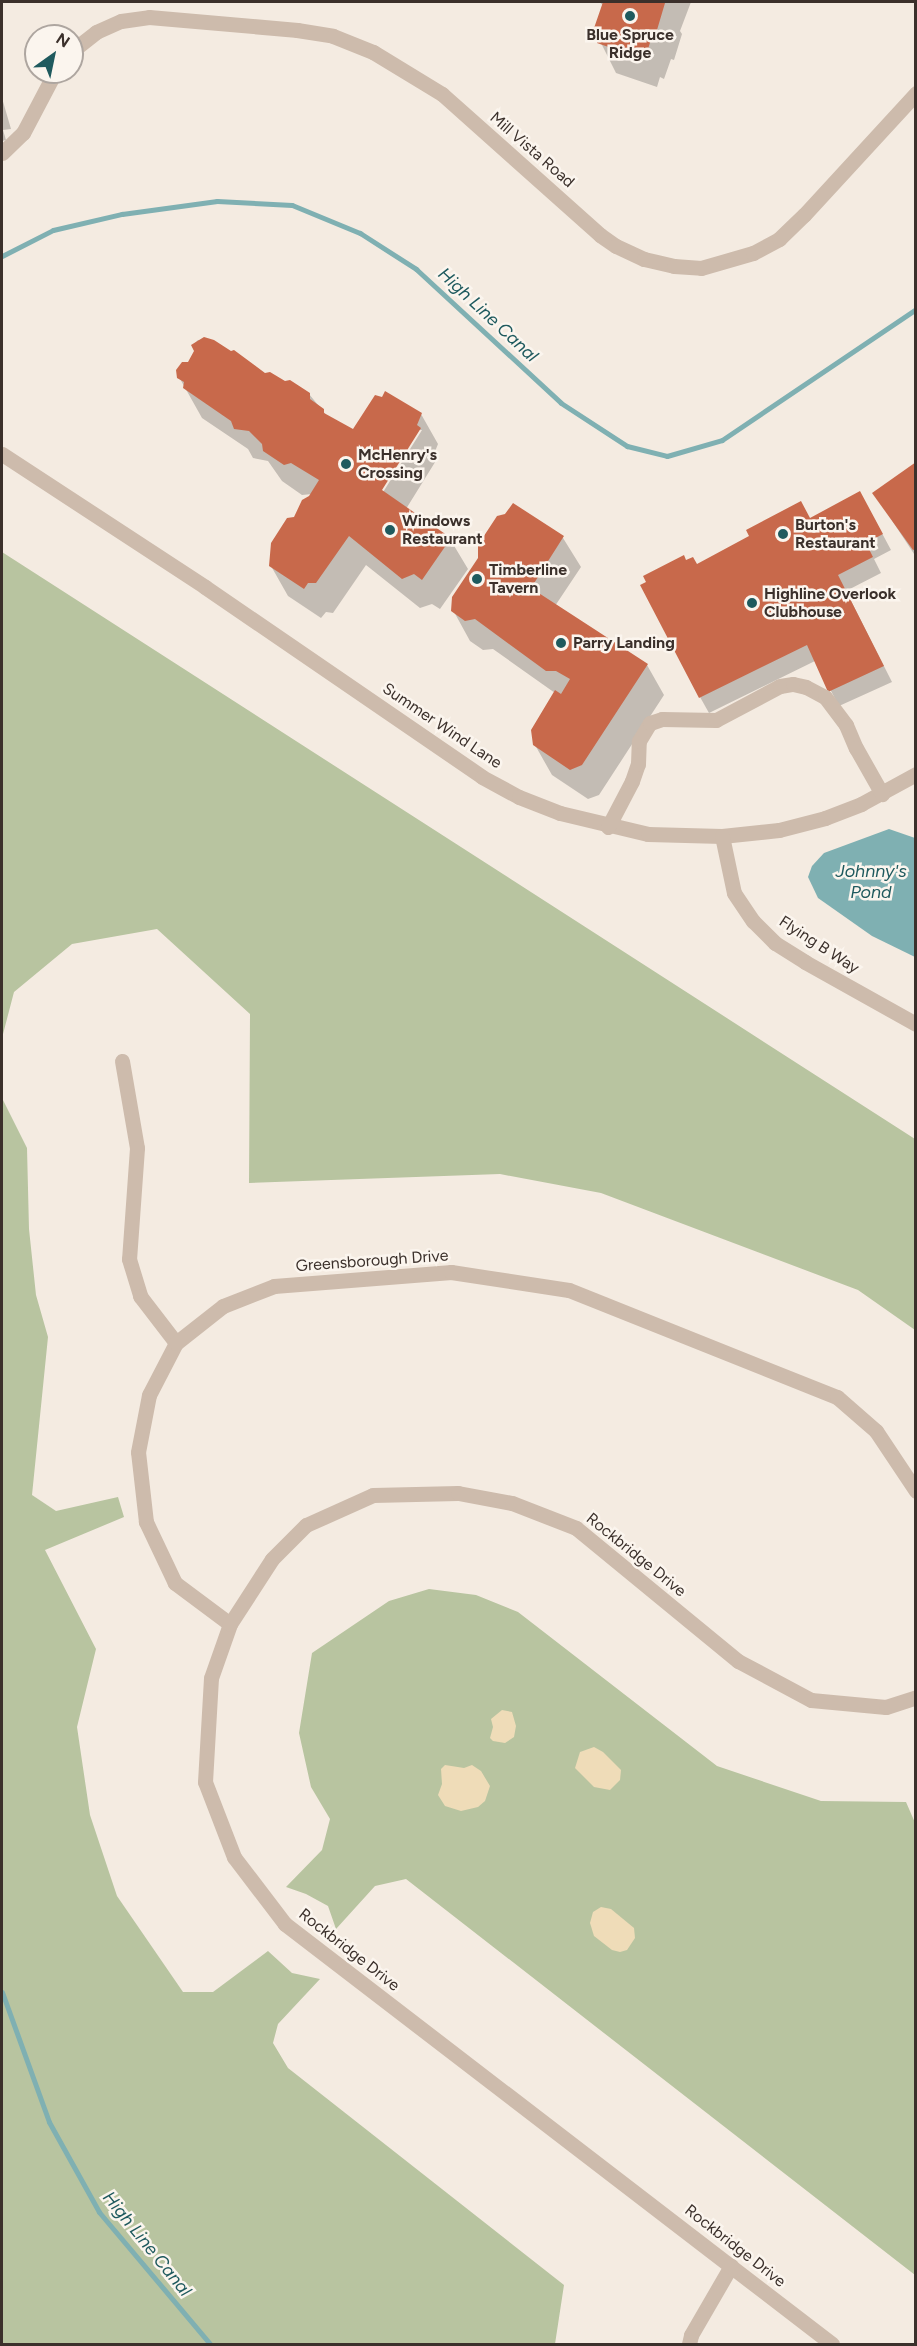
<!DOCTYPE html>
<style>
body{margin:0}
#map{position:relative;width:917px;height:2346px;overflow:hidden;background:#f4ebe1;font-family:Figtree,sans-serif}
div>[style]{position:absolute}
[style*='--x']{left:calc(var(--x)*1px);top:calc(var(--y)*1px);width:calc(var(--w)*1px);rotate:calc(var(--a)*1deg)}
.green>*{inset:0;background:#b8c4a0}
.sand>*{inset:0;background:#efdcb8}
.water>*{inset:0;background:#7fb0b2}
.shadow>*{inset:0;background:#0003}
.stream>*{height:5px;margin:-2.5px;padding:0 2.5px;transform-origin:2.5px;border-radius:2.5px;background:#7fb0b2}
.building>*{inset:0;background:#c8694b}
.minor>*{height:15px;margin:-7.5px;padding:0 7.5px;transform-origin:7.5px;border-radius:7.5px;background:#cdbbac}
.dots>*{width:16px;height:16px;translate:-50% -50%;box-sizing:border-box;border:3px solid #fbf5ee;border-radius:50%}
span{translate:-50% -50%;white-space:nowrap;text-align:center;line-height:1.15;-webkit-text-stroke:5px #fbf5ee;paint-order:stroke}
.poi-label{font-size:16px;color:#3b302b;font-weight:700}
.left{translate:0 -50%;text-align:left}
.street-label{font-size:16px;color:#3b302b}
.water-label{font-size:18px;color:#1f5a5e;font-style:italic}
.frame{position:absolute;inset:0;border:3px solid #3b302b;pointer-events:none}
.north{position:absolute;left:24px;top:24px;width:60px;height:60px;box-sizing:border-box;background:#fbf5ee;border:2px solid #aea6a0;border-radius:50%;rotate:33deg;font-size:16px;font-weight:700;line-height:24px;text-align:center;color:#3b302b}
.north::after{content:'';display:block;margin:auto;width:21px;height:27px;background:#1f5a5e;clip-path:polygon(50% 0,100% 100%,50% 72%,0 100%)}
</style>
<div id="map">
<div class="green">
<i style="clip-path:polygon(2px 552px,915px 1139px,915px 1330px,858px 1290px,601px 1193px,500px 1174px,249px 1183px,250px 1014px,157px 929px,72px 944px,14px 992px,2px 1038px)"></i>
<i style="clip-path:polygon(2px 1098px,27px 1148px,29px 1229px,36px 1295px,48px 1337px,32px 1495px,56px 1511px,118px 1497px,124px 1517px,45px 1550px,96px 1649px,77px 1727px,90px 1815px,117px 1896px,183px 1992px,213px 1992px,268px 1951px,292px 1973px,320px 1979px,278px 2024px,273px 2043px,288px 2068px,564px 2285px,555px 2344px,2px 2344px)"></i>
<i style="clip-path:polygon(429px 1589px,476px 1595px,518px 1612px,717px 1766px,821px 1801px,906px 1802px,916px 1825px,915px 2275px,406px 1879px,375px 1886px,336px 1929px,328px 1906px,306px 1894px,286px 1887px,322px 1850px,330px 1819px,311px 1787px,299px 1733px,312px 1653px,389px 1601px)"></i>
</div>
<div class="sand">
<i style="clip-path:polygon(502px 1710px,512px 1712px,516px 1726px,514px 1737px,505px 1743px,493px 1741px,490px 1738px,493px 1727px,491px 1719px)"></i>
<i style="clip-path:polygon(594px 1747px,603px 1752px,621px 1770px,620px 1780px,610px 1790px,594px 1787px,575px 1768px,580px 1752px)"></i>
<i style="clip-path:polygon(445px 1765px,464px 1768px,472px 1765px,481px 1771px,490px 1786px,485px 1801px,478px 1807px,461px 1811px,445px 1806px,438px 1795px,442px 1784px,441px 1769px)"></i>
<i style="clip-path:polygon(601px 1907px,611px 1909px,634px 1928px,635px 1938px,627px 1950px,620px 1952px,612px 1950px,594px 1936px,590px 1923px,593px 1912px)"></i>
</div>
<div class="water">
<i style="clip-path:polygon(889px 829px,915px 838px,915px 957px,872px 936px,818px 898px,808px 877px,812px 866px,824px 853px)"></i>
</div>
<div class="shadow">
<i style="clip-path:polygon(600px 2px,691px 2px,680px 31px,682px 34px,674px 60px,671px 59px,664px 79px,660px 77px,657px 87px,616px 73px,595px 31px,603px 6px)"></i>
<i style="clip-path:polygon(2px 98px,11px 129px,3px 130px,6px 140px,2px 141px)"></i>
<i style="clip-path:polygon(evenodd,198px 340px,214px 341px,265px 375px,309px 394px,327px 416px,353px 431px,421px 414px,438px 444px,434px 454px,437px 459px,406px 509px,450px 539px,468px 569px,440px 609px,432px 604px,420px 608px,366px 565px,333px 613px,326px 612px,321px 618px,288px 596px,271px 566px,295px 519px,312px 494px,302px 495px,282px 481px,268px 461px,253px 458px,248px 449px,202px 418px,179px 377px,196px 351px,193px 345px,198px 340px,418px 430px,422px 430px,380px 497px,377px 496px,418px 430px)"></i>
<i style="clip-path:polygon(916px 464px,916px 557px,874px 493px)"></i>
<i style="clip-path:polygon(513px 505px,563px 538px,581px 567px,555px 606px,647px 665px,664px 695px,599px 795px,588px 799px,552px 775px,535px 745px,555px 693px,493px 649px,483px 650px,470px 641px,453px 610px)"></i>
<i style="clip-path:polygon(869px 509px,891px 550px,874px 559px,881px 573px,846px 591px,892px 682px,839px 706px,815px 661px,709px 713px,700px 697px,686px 562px,696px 566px,810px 520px)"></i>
</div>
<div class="stream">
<i style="--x:2;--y:256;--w:57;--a:-27"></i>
<i style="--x:53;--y:230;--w:71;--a:-13.1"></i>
<i style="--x:122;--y:214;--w:96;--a:-7.8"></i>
<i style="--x:217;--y:201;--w:75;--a:3.1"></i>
<i style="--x:292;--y:205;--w:74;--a:22.4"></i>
<i style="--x:360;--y:233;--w:67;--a:32.7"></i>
<i style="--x:416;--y:269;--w:197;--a:42.7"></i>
<i style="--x:561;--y:403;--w:79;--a:33.1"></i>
<i style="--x:627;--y:446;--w:41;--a:14"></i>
<i style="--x:667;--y:456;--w:57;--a:-16.2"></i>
<i style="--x:722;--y:440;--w:234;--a:-34"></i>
<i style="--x:2;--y:1992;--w:138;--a:70.1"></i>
<i style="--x:49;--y:2122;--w:103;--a:60.9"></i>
<i style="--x:99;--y:2212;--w:172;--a:49.9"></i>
</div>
<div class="building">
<i style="clip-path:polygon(603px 2px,665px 3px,657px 30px,654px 30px,648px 49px,643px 48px,640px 58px,597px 43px,597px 35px,593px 31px)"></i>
<i style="clip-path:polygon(204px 337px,214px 340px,231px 351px,234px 350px,265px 373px,270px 372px,285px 381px,290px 380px,310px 393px,310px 399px,324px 409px,324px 413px,353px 429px,375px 395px,382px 397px,385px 391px,422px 413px,417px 425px,421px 428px,382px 490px,451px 538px,422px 580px,414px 574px,402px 579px,349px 536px,316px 583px,308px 583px,304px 589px,269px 566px,271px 543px,287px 518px,294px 517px,302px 500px,309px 496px,319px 480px,291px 463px,284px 465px,263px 451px,262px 444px,249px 431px,234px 429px,231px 421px,183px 388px,184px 382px,177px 378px,176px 370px,182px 362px,188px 362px,194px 351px,191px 345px)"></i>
<i style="clip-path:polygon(916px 462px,916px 549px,913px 550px,872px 493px)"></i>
<i style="clip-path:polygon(860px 491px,883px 534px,866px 543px,873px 557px,838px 575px,884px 666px,828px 692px,807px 645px,699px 698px,640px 585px,646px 582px,643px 576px,684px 555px,686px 560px,693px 557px,697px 564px,749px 536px,746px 530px,801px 501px,810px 518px)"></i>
<i style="clip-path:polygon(513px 503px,564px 536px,531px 588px,648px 664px,582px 765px,570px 770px,533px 745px,531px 730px,555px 690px,561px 694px,570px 679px,556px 671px,546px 671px,475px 619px,465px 621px,451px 611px,452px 597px,478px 558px,478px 545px,497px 516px,505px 514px)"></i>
</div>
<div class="minor">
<i style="--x:72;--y:51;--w:31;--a:-38"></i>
<i style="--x:96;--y:32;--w:27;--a:-24"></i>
<i style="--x:121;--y:21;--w:28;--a:-8"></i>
<i style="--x:149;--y:17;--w:149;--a:5"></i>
<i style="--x:297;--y:30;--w:36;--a:9"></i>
<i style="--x:333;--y:36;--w:43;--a:21.8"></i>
<i style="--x:373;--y:52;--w:81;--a:31.3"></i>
<i style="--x:442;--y:94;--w:212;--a:41.7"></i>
<i style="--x:600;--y:235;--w:19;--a:35"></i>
<i style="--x:616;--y:246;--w:31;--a:25"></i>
<i style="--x:644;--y:259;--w:31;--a:13"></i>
<i style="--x:674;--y:266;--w:27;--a:4"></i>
<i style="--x:701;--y:268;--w:54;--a:-16.1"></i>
<i style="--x:753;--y:253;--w:30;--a:-28"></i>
<i style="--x:779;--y:239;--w:35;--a:-44"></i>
<i style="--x:804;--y:215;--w:166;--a:-47.4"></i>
<i style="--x:2;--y:153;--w:29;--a:-44"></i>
<i style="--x:23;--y:133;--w:69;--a:-62.3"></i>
<i style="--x:2;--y:454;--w:243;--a:33.2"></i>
<i style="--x:205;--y:587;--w:336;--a:34.4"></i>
<i style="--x:482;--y:777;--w:42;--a:28.4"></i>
<i style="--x:519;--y:797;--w:44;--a:21.3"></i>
<i style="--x:560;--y:813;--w:90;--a:13.4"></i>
<i style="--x:648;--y:834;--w:74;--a:1.5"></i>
<i style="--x:722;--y:836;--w:57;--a:-6"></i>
<i style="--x:779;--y:830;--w:48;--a:-14.6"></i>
<i style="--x:825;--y:818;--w:39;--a:-21"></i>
<i style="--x:861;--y:804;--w:63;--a:-28.6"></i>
<i style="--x:608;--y:827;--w:52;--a:-62.4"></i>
<i style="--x:632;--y:781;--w:18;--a:-71"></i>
<i style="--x:638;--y:764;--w:23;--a:-88"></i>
<i style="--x:639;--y:741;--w:21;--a:-59"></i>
<i style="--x:650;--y:723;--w:13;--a:-18"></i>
<i style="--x:662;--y:719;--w:54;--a:1.1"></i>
<i style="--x:716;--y:720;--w:72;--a:-28"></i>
<i style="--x:780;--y:686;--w:13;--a:-9"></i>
<i style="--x:793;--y:684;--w:13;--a:13"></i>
<i style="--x:806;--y:687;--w:21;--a:28"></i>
<i style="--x:825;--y:697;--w:35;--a:53"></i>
<i style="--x:846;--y:725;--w:25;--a:67"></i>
<i style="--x:856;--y:748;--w:53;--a:60.5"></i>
<i style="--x:722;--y:836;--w:58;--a:78.1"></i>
<i style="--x:734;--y:893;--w:34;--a:56"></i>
<i style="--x:753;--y:921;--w:31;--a:45"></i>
<i style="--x:775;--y:943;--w:36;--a:32"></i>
<i style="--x:805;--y:962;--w:127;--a:29.2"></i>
<i style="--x:122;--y:1061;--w:88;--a:80.2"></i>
<i style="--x:137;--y:1148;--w:111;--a:94.1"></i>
<i style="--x:129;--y:1259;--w:39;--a:73"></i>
<i style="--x:140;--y:1296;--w:59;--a:52.5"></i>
<i style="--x:230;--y:1624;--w:69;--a:-143.3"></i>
<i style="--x:175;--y:1583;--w:68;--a:-115.4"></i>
<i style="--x:146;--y:1522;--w:70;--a:-96.5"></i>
<i style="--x:138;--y:1452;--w:58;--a:-79.1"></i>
<i style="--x:149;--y:1395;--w:59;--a:-62.6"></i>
<i style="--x:176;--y:1343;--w:60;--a:-38.2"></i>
<i style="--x:223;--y:1306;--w:55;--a:-21.4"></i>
<i style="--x:274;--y:1286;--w:178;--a:-4.5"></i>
<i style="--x:451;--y:1272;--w:119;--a:8.7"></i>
<i style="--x:569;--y:1290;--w:289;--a:21.8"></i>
<i style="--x:837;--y:1397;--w:52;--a:41.1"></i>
<i style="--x:876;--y:1431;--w:72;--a:56.3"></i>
<i style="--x:689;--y:2344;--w:9;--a:-77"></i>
<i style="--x:691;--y:2335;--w:80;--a:-59.9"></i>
<i style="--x:832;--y:2344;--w:690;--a:-142.48"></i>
<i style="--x:285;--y:1924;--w:84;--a:-127.3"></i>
<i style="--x:234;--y:1857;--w:80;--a:-111.1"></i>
<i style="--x:205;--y:1782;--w:104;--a:-86.7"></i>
<i style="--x:211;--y:1678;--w:57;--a:-70.6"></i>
<i style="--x:230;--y:1624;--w:77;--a:-57.1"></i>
<i style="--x:272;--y:1559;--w:48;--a:-45"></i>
<i style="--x:306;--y:1525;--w:73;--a:-24.1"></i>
<i style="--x:373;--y:1495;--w:85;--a:-1.3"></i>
<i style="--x:458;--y:1493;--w:55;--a:10.5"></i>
<i style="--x:512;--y:1503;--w:69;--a:21.3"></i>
<i style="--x:576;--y:1528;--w:210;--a:39.4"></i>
<i style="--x:738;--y:1661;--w:83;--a:28.1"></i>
<i style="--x:811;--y:1700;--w:75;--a:5.3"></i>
<i style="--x:886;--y:1707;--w:32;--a:-18"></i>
</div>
<div class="dots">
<i style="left:630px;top:16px;background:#1f5a5e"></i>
<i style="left:346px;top:464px;background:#1f5a5e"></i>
<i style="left:390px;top:530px;background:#1f5a5e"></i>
<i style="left:783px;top:534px;background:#1f5a5e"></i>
<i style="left:477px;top:579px;background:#1f5a5e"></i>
<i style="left:752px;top:603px;background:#1f5a5e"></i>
<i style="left:561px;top:643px;background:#1f5a5e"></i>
</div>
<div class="poi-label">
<span style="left:630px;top:44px">Blue Spruce<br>Ridge</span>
<span class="left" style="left:358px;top:464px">McHenry's<br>Crossing</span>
<span class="left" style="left:402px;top:530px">Windows<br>Restaurant</span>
<span class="left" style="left:795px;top:534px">Burton's<br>Restaurant</span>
<span class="left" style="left:489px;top:579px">Timberline<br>Tavern</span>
<span class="left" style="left:764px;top:603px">Highline Overlook<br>Clubhouse</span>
<span class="left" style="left:573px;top:643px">Parry Landing</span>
</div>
<div class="street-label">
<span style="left:532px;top:150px;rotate:41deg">Mill Vista Road</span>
<span style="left:442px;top:726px;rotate:34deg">Summer Wind Lane</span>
<span style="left:819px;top:945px;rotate:33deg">Flying B Way</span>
<span style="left:372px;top:1261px;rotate:-4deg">Greensborough Drive</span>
<span style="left:636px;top:1555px;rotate:39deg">Rockbridge Drive</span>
<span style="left:349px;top:1950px;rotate:38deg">Rockbridge Drive</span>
<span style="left:735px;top:2246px;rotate:38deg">Rockbridge Drive</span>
</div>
<div class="water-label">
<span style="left:488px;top:315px;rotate:43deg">High Line Canal</span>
<span style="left:871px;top:882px">Johnny's<br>Pond</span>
<span style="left:147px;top:2244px;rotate:51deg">High Line Canal</span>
</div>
<div class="frame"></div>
<div class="north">N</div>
</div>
